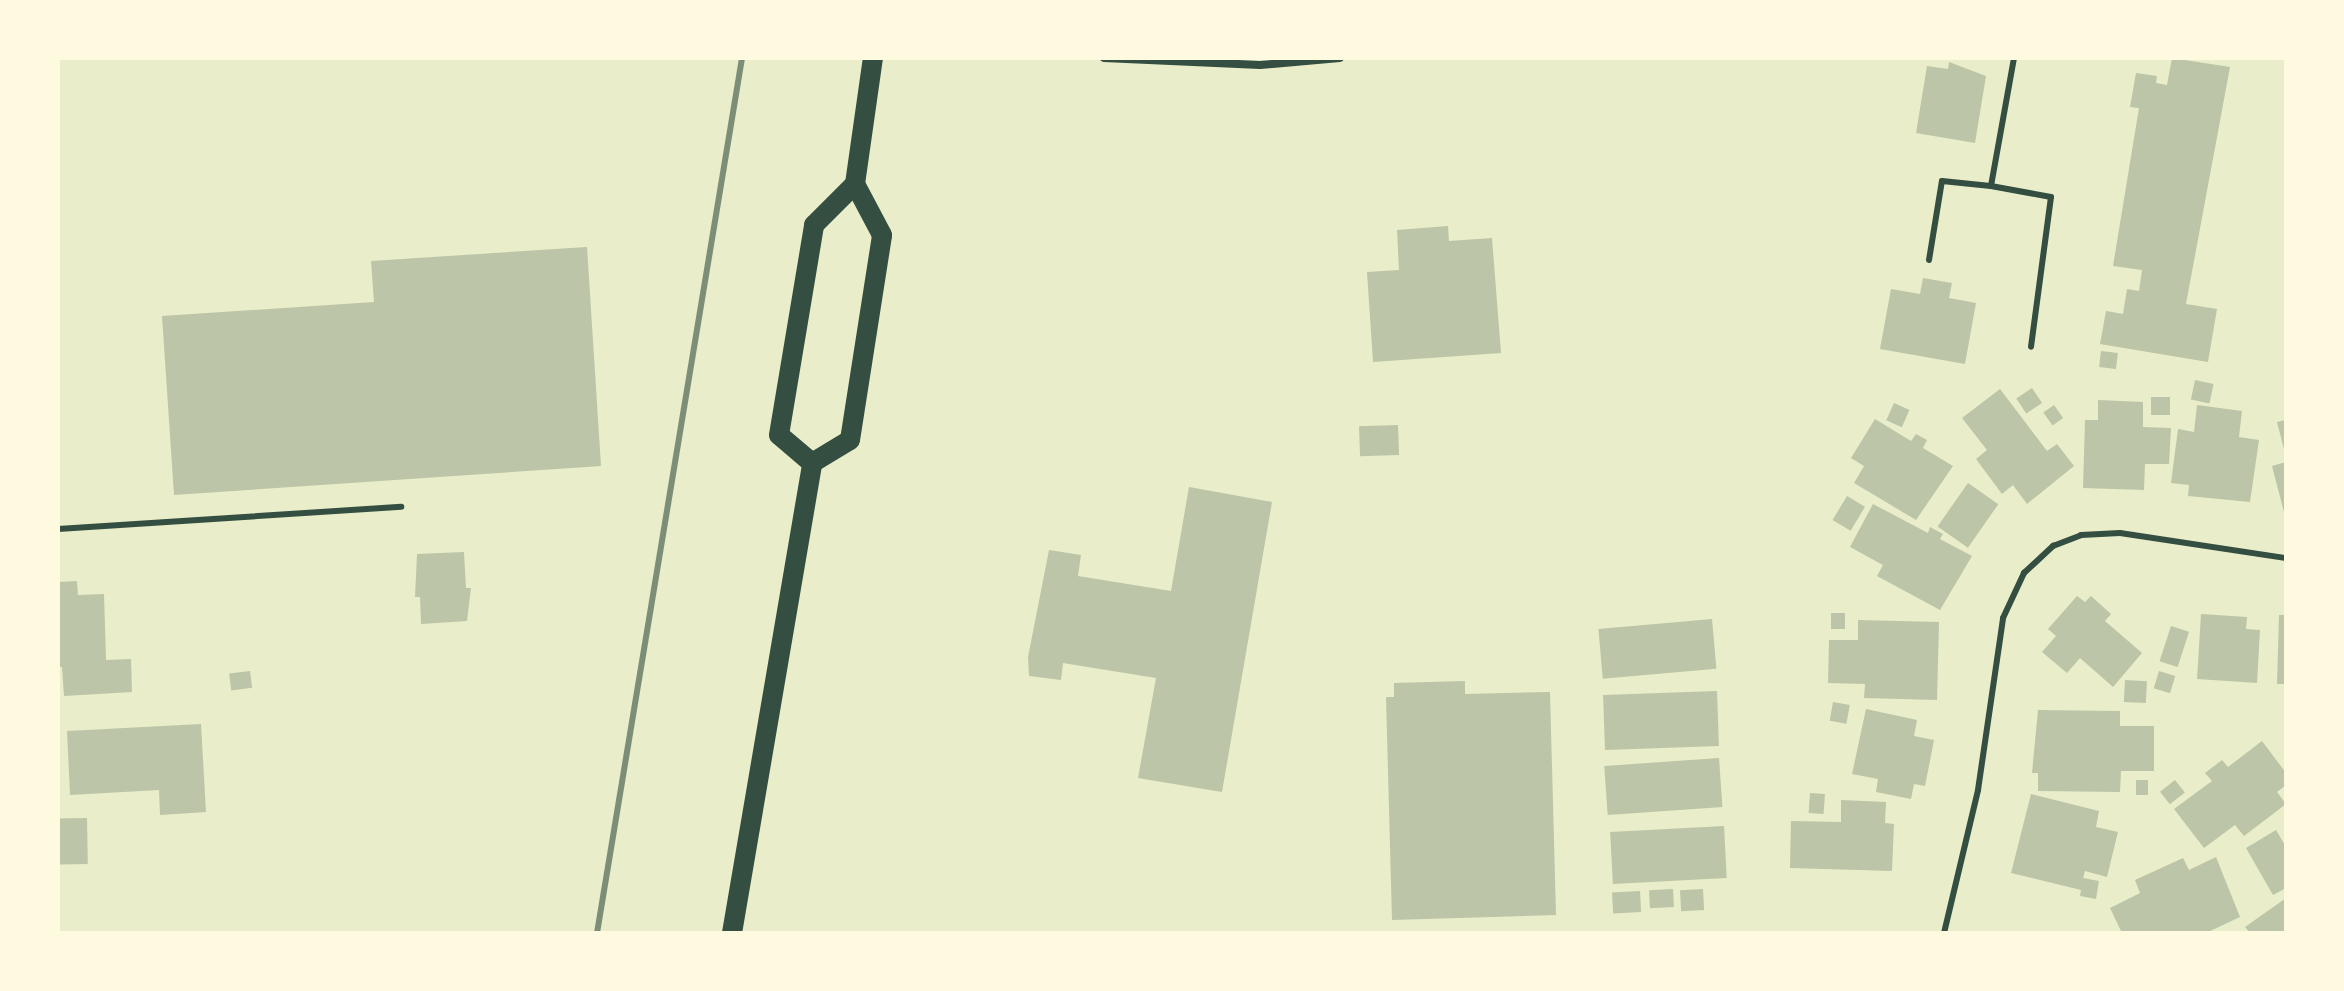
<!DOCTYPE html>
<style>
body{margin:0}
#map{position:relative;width:2344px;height:991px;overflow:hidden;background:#e9edc9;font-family:Karla,sans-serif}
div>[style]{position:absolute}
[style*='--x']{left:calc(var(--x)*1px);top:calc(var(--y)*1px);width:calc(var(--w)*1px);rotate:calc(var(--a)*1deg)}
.building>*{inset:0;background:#bcc5a7;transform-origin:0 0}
.service>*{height:6px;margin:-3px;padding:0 3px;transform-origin:3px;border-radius:3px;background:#344e41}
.minor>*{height:8px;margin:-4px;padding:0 4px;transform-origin:4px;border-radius:4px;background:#344e41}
.primary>*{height:20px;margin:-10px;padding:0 10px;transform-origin:10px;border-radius:10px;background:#344e41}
.rail>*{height:6px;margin:-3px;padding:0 3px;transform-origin:3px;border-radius:3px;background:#7c8e77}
span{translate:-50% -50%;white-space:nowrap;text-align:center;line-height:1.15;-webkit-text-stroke:6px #fefae0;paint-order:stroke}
.frame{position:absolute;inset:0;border:60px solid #fefae0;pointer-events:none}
</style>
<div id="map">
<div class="building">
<i style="clip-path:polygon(2172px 58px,2230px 67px,2186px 304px,2217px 309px,2208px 362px,2100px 344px,2106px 311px,2123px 314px,2127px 289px,2139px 291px,2142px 270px,2113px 266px,2139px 108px,2130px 107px,2136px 73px,2157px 76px,2156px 83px,2167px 85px)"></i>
<i style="clip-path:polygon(1949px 62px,1986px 76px,1975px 143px,1916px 133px,1927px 66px,1948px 69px)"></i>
<i style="clip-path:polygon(1448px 226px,1449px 241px,1492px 238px,1501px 353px,1373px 362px,1367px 272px,1399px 270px,1397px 230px)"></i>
<i style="clip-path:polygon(587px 247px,601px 466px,174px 495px,162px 316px,374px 302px,371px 261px)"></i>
<i style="clip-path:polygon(1923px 278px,1952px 283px,1949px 298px,1976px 303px,1965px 364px,1880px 349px,1891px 289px,1920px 294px)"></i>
<i style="left:2101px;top:351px;width:17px;height:16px;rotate:7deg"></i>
<i style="left:2195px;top:380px;width:19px;height:20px;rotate:12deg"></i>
<i style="left:2032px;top:388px;width:18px;height:19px;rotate:56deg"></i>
<i style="clip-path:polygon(2000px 389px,2047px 451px,2057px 444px,2074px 466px,2027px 504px,2013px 485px,2002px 494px,1976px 459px,1987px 450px,1962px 418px)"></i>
<i style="left:2151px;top:397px;width:19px;height:18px"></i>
<i style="clip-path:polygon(2098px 400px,2143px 402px,2143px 427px,2171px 428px,2169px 464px,2145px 464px,2144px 490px,2083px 488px,2085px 420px,2098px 420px)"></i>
<i style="left:1894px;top:403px;width:17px;height:19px;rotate:24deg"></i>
<i style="left:2054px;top:405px;width:16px;height:13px;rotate:55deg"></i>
<i style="clip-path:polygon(2197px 405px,2242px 411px,2239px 437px,2259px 440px,2250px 502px,2188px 496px,2189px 485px,2171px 483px,2178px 429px,2194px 432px)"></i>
<i style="clip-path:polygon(1875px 419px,1911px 441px,1916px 434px,1927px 440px,1923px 448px,1953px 466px,1916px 520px,1854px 483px,1864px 466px,1851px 458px)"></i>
<i style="clip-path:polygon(2286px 420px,2286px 453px,2285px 453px,2277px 422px)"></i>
<i style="left:1398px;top:425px;width:30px;height:39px;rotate:88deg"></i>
<i style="clip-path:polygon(2286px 462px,2286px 516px,2285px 516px,2272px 466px)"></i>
<i style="left:1968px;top:483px;width:37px;height:53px;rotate:35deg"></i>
<i style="clip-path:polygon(1189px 487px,1272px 502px,1222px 792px,1138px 778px,1156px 678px,1063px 663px,1061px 680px,1029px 676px,1028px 657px,1049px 550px,1081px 555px,1078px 576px,1171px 591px)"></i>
<i style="left:1847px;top:496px;width:21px;height:28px;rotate:31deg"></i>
<i style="clip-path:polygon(1873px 504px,1928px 533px,1930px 527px,1943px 534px,1940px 539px,1972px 556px,1940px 610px,1877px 576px,1883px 565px,1850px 547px)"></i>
<i style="clip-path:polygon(464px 552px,466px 588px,471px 588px,467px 621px,421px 624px,420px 597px,415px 597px,417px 554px)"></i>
<i style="clip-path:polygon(77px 581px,78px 595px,104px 594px,106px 660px,131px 659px,132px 692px,64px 696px,62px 667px,58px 667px,58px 582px)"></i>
<i style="clip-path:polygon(2077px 596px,2085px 602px,2091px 596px,2111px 614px,2105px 621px,2142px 653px,2113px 687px,2080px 658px,2067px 673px,2042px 652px,2056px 636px,2048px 629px)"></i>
<i style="left:1831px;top:613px;width:14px;height:16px"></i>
<i style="clip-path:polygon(2201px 614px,2247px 617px,2246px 629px,2260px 630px,2257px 683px,2197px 679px)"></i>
<i style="clip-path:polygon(2279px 615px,2286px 615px,2286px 684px,2277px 684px)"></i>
<i style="left:1712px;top:619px;width:50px;height:114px;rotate:85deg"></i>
<i style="clip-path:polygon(1858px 620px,1939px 622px,1937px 700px,1864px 698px,1865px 684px,1828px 683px,1829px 640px,1858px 640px)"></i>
<i style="left:2171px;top:626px;width:19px;height:37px;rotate:18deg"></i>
<i style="left:250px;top:671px;width:17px;height:21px;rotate:83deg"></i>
<i style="left:2159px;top:671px;width:17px;height:18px;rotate:17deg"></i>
<i style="left:2125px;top:680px;width:22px;height:22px;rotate:3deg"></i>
<i style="clip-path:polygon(1465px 681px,1465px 694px,1550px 692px,1556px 915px,1392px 920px,1386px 697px,1394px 697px,1394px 683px)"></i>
<i style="left:1717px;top:691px;width:55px;height:114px;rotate:88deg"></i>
<i style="left:1833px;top:702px;width:17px;height:19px;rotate:10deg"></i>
<i style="clip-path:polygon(1866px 709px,1917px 720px,1914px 736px,1934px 740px,1925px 786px,1914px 784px,1911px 799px,1876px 792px,1878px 779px,1852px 774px)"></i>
<i style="clip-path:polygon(2038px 710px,2120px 711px,2120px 726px,2154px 726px,2154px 771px,2121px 771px,2120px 792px,2038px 791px,2038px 773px,2032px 773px)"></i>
<i style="clip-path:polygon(201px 724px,206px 812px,160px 815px,159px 790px,70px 795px,67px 731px)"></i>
<i style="clip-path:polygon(2262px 741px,2286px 773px,2286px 785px,2277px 792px,2286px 804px,2244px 836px,2235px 825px,2204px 848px,2174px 809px,2212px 781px,2205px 773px,2222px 760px,2228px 767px)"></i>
<i style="left:1719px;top:758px;width:49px;height:115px;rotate:86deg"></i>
<i style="left:2136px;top:780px;width:12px;height:15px"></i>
<i style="left:2175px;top:780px;width:16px;height:19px;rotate:52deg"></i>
<i style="left:1810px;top:793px;width:15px;height:20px;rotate:4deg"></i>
<i style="clip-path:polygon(2031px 794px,2099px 811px,2096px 827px,2118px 832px,2107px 877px,2085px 871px,2083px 878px,2099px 881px,2096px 899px,2080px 896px,2081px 890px,2011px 873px)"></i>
<i style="clip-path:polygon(1841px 800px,1886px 802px,1885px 823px,1894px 824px,1892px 871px,1790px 868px,1791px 821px,1841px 822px)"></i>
<i style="left:87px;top:818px;width:46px;height:29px;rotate:89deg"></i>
<i style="left:1724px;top:826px;width:52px;height:114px;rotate:87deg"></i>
<i style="clip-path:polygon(2276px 830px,2286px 847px,2286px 888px,2273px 895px,2246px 848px)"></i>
<i style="clip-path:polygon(2216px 857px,2240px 917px,2206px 933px,2122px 933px,2110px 908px,2140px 893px,2135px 880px,2183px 858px,2189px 870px)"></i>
<i style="left:1673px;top:889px;width:18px;height:24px;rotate:87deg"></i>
<i style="left:1703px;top:889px;width:21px;height:23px;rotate:87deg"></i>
<i style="left:1640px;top:891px;width:21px;height:28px;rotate:87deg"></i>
<i style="clip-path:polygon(2286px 898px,2286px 933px,2250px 933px,2245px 927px)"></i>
</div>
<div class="service">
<i style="--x:2014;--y:58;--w:130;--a:100.2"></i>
<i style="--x:1991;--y:186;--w:61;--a:10.4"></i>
<i style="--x:2051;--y:197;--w:151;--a:97.6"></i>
<i style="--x:1929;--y:260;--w:80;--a:-80.7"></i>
<i style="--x:1942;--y:181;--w:49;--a:5.8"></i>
<i style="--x:58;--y:529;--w:344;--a:-3.7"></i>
<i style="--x:1944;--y:933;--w:147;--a:-76.6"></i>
<i style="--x:1978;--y:790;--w:174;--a:-81.7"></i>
<i style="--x:2003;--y:618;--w:50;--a:-65"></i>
<i style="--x:2024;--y:573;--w:40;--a:-43"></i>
<i style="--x:2053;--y:546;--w:30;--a:-21"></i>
<i style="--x:2081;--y:535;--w:39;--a:-3"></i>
<i style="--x:2120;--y:533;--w:168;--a:8.6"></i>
</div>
<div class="minor">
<i style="--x:1104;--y:58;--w:156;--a:2.6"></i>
<i style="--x:1260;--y:65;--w:80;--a:-5"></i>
</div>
<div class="primary">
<i style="--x:812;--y:463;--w:43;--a:-139.7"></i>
<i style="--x:779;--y:435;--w:213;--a:-80.5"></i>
<i style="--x:814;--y:225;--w:58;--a:-45"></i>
<i style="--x:732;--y:933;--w:477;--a:-80.3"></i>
<i style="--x:812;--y:463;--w:44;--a:-31.2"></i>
<i style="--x:850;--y:440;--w:207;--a:-81.1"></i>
<i style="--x:882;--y:235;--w:58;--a:-117.9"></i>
<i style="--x:855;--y:184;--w:127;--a:-81.9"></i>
</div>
<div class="rail">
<i style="--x:597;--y:933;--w:887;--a:-80.59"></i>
</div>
<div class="frame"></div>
</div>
